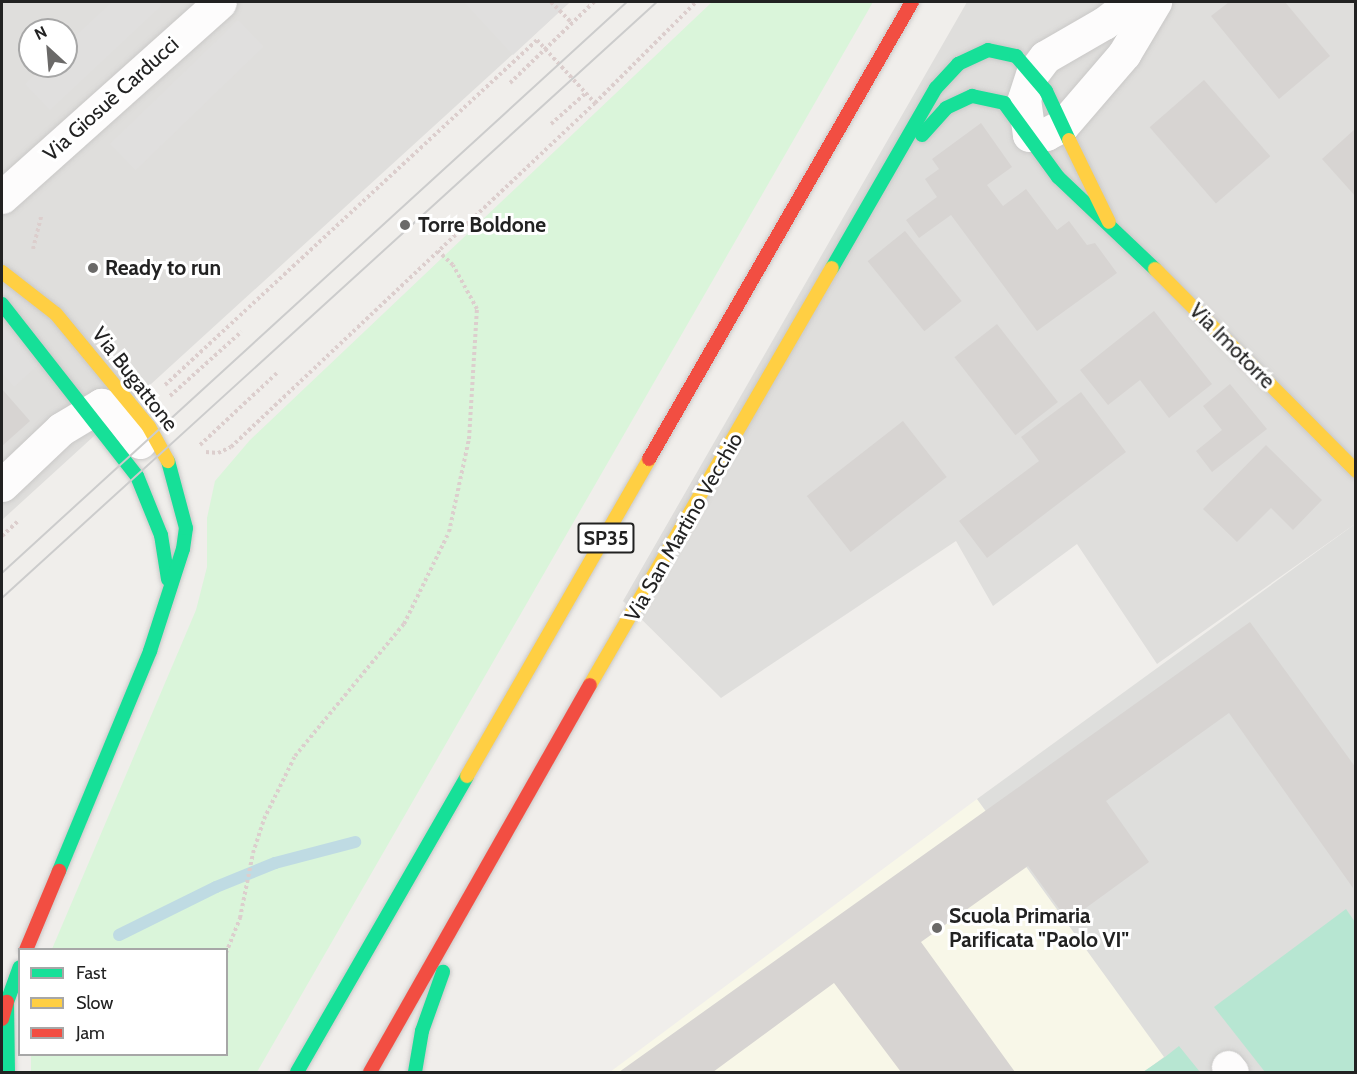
<!DOCTYPE html>
<meta charset="utf-8">
<style>
body{margin:0}
#map{position:relative;width:1357px;height:1074px;overflow:hidden;background:#f0eeeb;font-family:Cabin,sans-serif}
div>[style]{position:absolute}
[style*='--x']{left:calc(var(--x)*1px);top:calc(var(--y)*1px);width:calc(var(--w)*1px);rotate:calc(var(--a)*1deg)}
.residential>*{inset:0;background:#dfdedc}
.education>*{inset:0;background:#f8f7e8}
.religious>*{inset:0;background:#dededc}
.park>*{inset:0;background:#daf5da}
.pitch>*{inset:0;background:#b7e6d2}
.parking>*{inset:0;background:#e0dfde;transform-origin:0 0}
.stream>*{height:12px;margin:-6px;padding:0 6px;transform-origin:6px;border-radius:6px;background:#bfdbe3}
.building>*{inset:0;background:#d7d4d2;transform-origin:0 0}
.path>*{height:4px;margin-top:-2px;transform-origin:0;background:repeating-linear-gradient(90deg,#dccecd 0 3px,transparent 0 6px)}
.roads{filter:drop-shadow(0 0 2px #c9c8c7) drop-shadow(0 0 2px #c9c8c7)}
.street>*{height:33px;margin:-16.5px;padding:0 16.5px;transform-origin:16.5px;border-radius:16.5px;background:#fdfcfc}
.fast>*{height:14px;margin:-7px;padding:0 7px;transform-origin:7px;border-radius:7px;background:#16e098}
.slow>*{height:14px;margin:-7px;padding:0 7px;transform-origin:7px;border-radius:7px;background:#ffcf43}
.jam>*{height:14px;margin:-7px;padding:0 7px;transform-origin:7px;border-radius:7px;background:#f24e42}
.tram>*{height:1.5px;margin:-0.75px;padding:0 0.75px;transform-origin:0.75px;border-radius:0.75px;background:#ccc}
.dots>*{width:16px;height:16px;translate:-50% -50%;box-sizing:border-box;border:3px solid #fff;border-radius:50%}
span{translate:-50% -50%;white-space:nowrap;text-align:center;line-height:1.15;-webkit-text-stroke:6px #fff;paint-order:stroke}
.shield-label span{padding:2px 4px;background:#fff;border:2px solid;border-radius:4px;-webkit-text-stroke-width:0}
.shield-label{font-size:20px;color:#222;font-weight:700}
.street-label{font-size:21px;color:#222}
.poi-label{font-size:21px;color:#222;font-weight:700}
.left{translate:0 -50%;text-align:left}
.frame{position:absolute;inset:0;border:3px solid #222;pointer-events:none}
.legend{position:absolute;left:18px;top:948px;width:210px;height:108px;box-sizing:border-box;background:#fff;border:2px solid #a7a7a7;margin:0;padding:8px 10px;list-style:none;font-size:18px;color:#222}
.legend li{display:flex;align-items:center;gap:12px;height:30px}
.legend b{width:30px;border:2px solid #a7a7a7}
.north{position:absolute;left:18px;top:18px;width:60px;height:60px;box-sizing:border-box;background:#fff;border:2px solid #a7a7a7;border-radius:50%;rotate:334deg;font-size:16px;font-weight:700;line-height:24px;text-align:center;color:#222}
.north::after{content:'';display:block;margin:auto;width:21px;height:27px;background:#6a6968;clip-path:polygon(50% 0,100% 100%,50% 72%,0 100%)}
</style>
<div id="map">
<div class="residential">
<i style="clip-path:polygon(evenodd,2px 2px,570px 2px,2px 520px,2px 2px,30px 30px,66px 30px,66px 66px,30px 66px,30px 30px)"></i>
<i style="clip-path:polygon(967px 2px,1355px 2px,1355px 524px,1157px 664px,1077px 544px,993px 606px,956px 541px,721px 698px,623px 601px)"></i>
</div>
<div class="education">
<i style="clip-path:polygon(977px 799px,1165px 1057px,1144px 1072px,610px 1072px)"></i>
</div>
<div class="religious">
<i style="clip-path:polygon(1355px 524px,1355px 1072px,1144px 1072px,1164px 1057px,977px 799px)"></i>
</div>
<div class="park">
<i style="clip-path:polygon(712px 2px,873px 2px,257px 1072px,31px 1072px,31px 1055px,226px 1054px,226px 950px,52px 949px,196px 610px,207px 567px,207px 518px,215px 481px,250px 440px)"></i>
</div>
<div class="pitch">
<i style="clip-path:polygon(1346px 909px,1355px 922px,1355px 1072px,1265px 1072px,1214px 1007px)"></i>
<i style="clip-path:polygon(1179px 1046px,1200px 1072px,1143px 1072px,1165px 1057px)"></i>
</div>
<div class="parking">
<i style="clip-path:polygon(112px 2px,159px 2px,162px 5px,50px 110px,25px 84px,44px 66px,66px 66px,66px 45px)"></i>
<i style="clip-path:polygon(464px 2px,570px 2px,513px 55px)"></i>
<i style="left:238px;top:20px;width:37px;height:178px;rotate:46deg"></i>
<i style="clip-path:polygon(2px 326px,38px 365px,14px 387px,2px 373px)"></i>
</div>
<div class="stream">
<i style="--x:119;--y:935;--w:108;--a:-26.3"></i>
<i style="--x:216;--y:887;--w:64;--a:-22.1"></i>
<i style="--x:275;--y:863;--w:83;--a:-14.7"></i>
</div>
<div class="building">
<i style="clip-path:polygon(1229px 2px,1285px 2px,1330px 56px,1279px 99px,1211px 16px)"></i>
<i style="left:1204px;top:80px;width:101px;height:72px;rotate:49deg"></i>
<i style="clip-path:polygon(981px 123px,1012px 167px,987px 185px,1003px 206px,1026px 189px,1057px 230px,1069px 221px,1087px 245px,1095px 243px,1117px 273px,1037px 331px,951px 215px,919px 238px,906px 220px,937px 197px,925px 179px,939px 169px,932px 159px)"></i>
<i style="clip-path:polygon(1356px 128px,1356px 197px,1322px 159px)"></i>
<i style="left:905px;top:231px;width:90px;height:48px;rotate:51deg"></i>
<i style="clip-path:polygon(1154px 311px,1212px 384px,1169px 418px,1140px 380px,1108px 405px,1080px 370px)"></i>
<i style="left:997px;top:324px;width:99px;height:54px;rotate:52deg"></i>
<i style="clip-path:polygon(1230px 384px,1267px 429px,1212px 472px,1196px 451px,1222px 430px,1203px 406px)"></i>
<i style="clip-path:polygon(2px 389px,30px 421px,2px 446px)"></i>
<i style="clip-path:polygon(1081px 392px,1126px 452px,987px 558px,959px 521px,1039px 461px,1021px 437px)"></i>
<i style="left:903px;top:421px;width:71px;height:122px;rotate:52deg"></i>
<i style="clip-path:polygon(1266px 445px,1322px 500px,1293px 530px,1271px 508px,1237px 542px,1203px 509px)"></i>
<i style="clip-path:polygon(1250px 622px,1356px 768px,1353px 888px,1229px 713px,1106px 801px,1149px 862px,1068px 921px,1028px 866px,921px 942px,1015px 1072px,901px 1072px,834px 983px,713px 1072px,619px 1072px)"></i>
</div>
<div class="path">
<i style="--x:551;--y:2;--w:28;--a:45"></i>
<i style="--x:510;--y:83;--w:117;--a:-44"></i>
<i style="--x:551;--y:124;--w:47;--a:-41.5"></i>
<i style="--x:33;--y:249;--w:34;--a:-76"></i>
<i style="--x:165;--y:385;--w:507;--a:-42.84"></i>
<i style="--x:537;--y:40;--w:86;--a:47.4"></i>
<i style="--x:170;--y:396;--w:96;--a:-42"></i>
<i style="--x:200;--y:445;--w:107;--a:-43.1"></i>
<i style="--x:206;--y:452;--w:12;--a:5"></i>
<i style="--x:218;--y:453;--w:14;--a:-25"></i>
<i style="--x:231;--y:447;--w:501;--a:-43.38"></i>
<i style="--x:595;--y:103;--w:143;--a:-45"></i>
<i style="--x:2;--y:536;--w:22;--a:-43"></i>
<i style="--x:226;--y:953;--w:38;--a:-68"></i>
<i style="--x:240;--y:918;--w:66;--a:-78.7"></i>
<i style="--x:253;--y:853;--w:36;--a:-72"></i>
<i style="--x:264;--y:819;--w:70;--a:-63.8"></i>
<i style="--x:295;--y:756;--w:171;--a:-50.5"></i>
<i style="--x:404;--y:624;--w:102;--a:-63.9"></i>
<i style="--x:449;--y:532;--w:95;--a:-77.9"></i>
<i style="--x:469;--y:439;--w:130;--a:-86.5"></i>
<i style="--x:477;--y:309;--w:50;--a:-118.6"></i>
<i style="--x:453;--y:265;--w:21;--a:-137"></i>
</div>
<div class="roads">
<div class="street">
<i style="--x:1132;--y:2;--w:35;--a:143"></i>
<i style="--x:1104;--y:23;--w:68;--a:150"></i>
<i style="--x:1045;--y:57;--w:21;--a:127"></i>
<i style="--x:1032;--y:74;--w:26;--a:108"></i>
<i style="--x:1024;--y:99;--w:36;--a:82"></i>
<i style="--x:1029;--y:135;--w:17;--a:-3"></i>
<i style="--x:1046;--y:134;--w:19;--a:-28"></i>
<i style="--x:1063;--y:125;--w:94;--a:-49.3"></i>
<i style="--x:1124;--y:54;--w:61;--a:-59.2"></i>
<i style="--x:2;--y:197;--w:292;--a:-41.8"></i>
<i style="--x:2;--y:485;--w:81;--a:-43.5"></i>
<i style="--x:61;--y:429;--w:47;--a:-31"></i>
<i style="--x:101;--y:405;--w:14;--a:17"></i>
<i style="--x:114;--y:409;--w:42;--a:51.8"></i>
<i style="--x:1228;--y:1067;--w:6;--a:51"></i>
</div>
<div class="fast">
<i style="--x:922;--y:135;--w:36;--a:-48"></i>
<i style="--x:946;--y:108;--w:29;--a:-25"></i>
<i style="--x:972;--y:96;--w:33;--a:12"></i>
<i style="--x:1004;--y:103;--w:92;--a:53.9"></i>
<i style="--x:1058;--y:177;--w:134;--a:43.5"></i>
<i style="--x:832;--y:268;--w:208;--a:-60"></i>
<i style="--x:936;--y:88;--w:33;--a:-47"></i>
<i style="--x:958;--y:64;--w:33;--a:-25"></i>
<i style="--x:988;--y:50;--w:29;--a:12"></i>
<i style="--x:1016;--y:56;--w:46;--a:49.4"></i>
<i style="--x:1046;--y:91;--w:54;--a:64.9"></i>
<i style="--x:2;--y:304;--w:219;--a:51.9"></i>
<i style="--x:137;--y:476;--w:64;--a:67.9"></i>
<i style="--x:161;--y:535;--w:45;--a:81"></i>
<i style="--x:59;--y:871;--w:238;--a:-67.5"></i>
<i style="--x:150;--y:651;--w:107;--a:-72.1"></i>
<i style="--x:183;--y:549;--w:21;--a:-82"></i>
<i style="--x:186;--y:528;--w:69;--a:-105"></i>
<i style="--x:8;--y:1072;--w:70;--a:-90.8"></i>
<i style="--x:7;--y:1002;--w:37;--a:-70"></i>
<i style="--x:297;--y:1072;--w:341;--a:-60.1"></i>
<i style="--x:415;--y:1072;--w:42;--a:-80.3"></i>
<i style="--x:422;--y:1031;--w:63;--a:-70.4"></i>
</div>
<div class="slow">
<i style="--x:1069;--y:140;--w:91;--a:64"></i>
<i style="--x:1155;--y:269;--w:285;--a:45.1"></i>
<i style="--x:2;--y:272;--w:68;--a:37.9"></i>
<i style="--x:56;--y:314;--w:146;--a:50.5"></i>
<i style="--x:149;--y:427;--w:39;--a:61"></i>
<i style="--x:590;--y:685;--w:482;--a:-59.9"></i>
<i style="--x:467;--y:776;--w:366;--a:-60.1"></i>
</div>
<div class="jam">
<i style="--x:649;--y:459;--w:527;--a:-60.08"></i>
<i style="--x:26;--y:950;--w:86;--a:-67.3"></i>
<i style="--x:2;--y:1019;--w:18;--a:-74"></i>
<i style="--x:370;--y:1072;--w:445;--a:-60.4"></i>
</div>
</div>
<div class="tram">
<i style="--x:2;--y:573;--w:847;--a:-42.41"></i>
<i style="--x:2;--y:598;--w:886;--a:-42.3"></i>
</div>
<div class="dots">
<i style="left:405px;top:225px;background:#6a6968"></i>
<i style="left:93px;top:268px;background:#6a6968"></i>
<i style="left:937px;top:928px;background:#6a6968"></i>
</div>
<div class="shield-label">
<span style="left:606px;top:538px">SP35</span>
</div>
<div class="street-label">
<span style="left:111px;top:99px;rotate:-42deg">Via Giosuè Carducci</span>
<span style="left:1232px;top:346px;rotate:45deg">Via Imotorre</span>
<span style="left:135px;top:379px;rotate:52deg">Via Bugattone</span>
<span style="left:684px;top:527px;rotate:-60deg">Via San Martino Vecchio</span>
</div>
<div class="poi-label">
<span class="left" style="left:418px;top:225px">Torre Boldone</span>
<span class="left" style="left:105px;top:268px">Ready to run</span>
<span class="left" style="left:949px;top:928px">Scuola Primaria<br>Parificata "Paolo VI"</span>
</div>
<div class="frame"></div>
<ul class="legend">
<li><b style="height:8px;background:#16e098"></b>Fast</li>
<li><b style="height:8px;background:#ffcf43"></b>Slow</li>
<li><b style="height:8px;background:#f24e42"></b>Jam</li>
</ul>
<div class="north">N</div>
</div>
